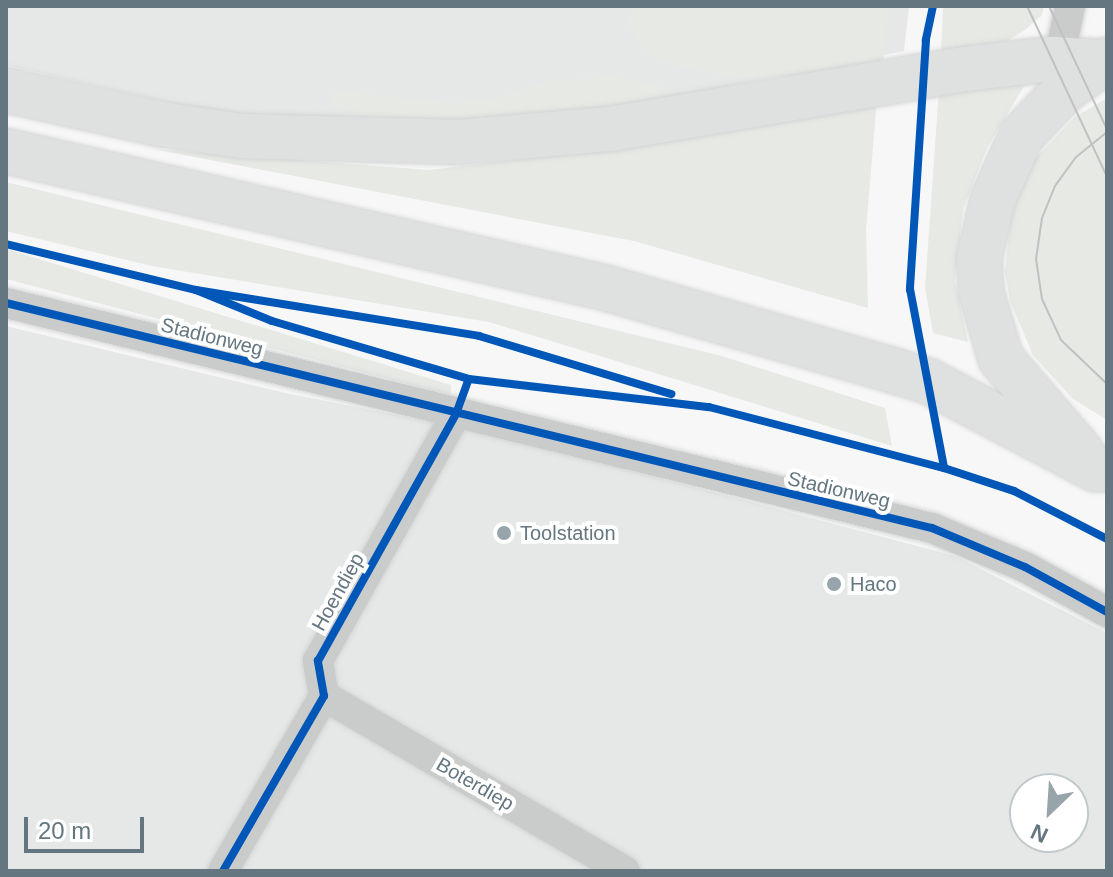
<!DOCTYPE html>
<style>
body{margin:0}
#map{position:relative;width:1113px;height:877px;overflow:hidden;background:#f7f7f7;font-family:Helvetica,sans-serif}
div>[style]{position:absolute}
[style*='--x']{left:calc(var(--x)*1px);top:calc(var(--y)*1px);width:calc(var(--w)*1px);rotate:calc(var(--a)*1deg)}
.built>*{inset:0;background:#e6e8e7}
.green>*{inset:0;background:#e6e9e4}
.roads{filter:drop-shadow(0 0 2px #d3d4d5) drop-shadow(0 0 2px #d3d4d5)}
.street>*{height:30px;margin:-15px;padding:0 15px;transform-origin:15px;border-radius:15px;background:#cacccc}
.primary>*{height:44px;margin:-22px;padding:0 22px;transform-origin:22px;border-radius:22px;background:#dfe0e0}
.tram>*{height:2px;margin:-1px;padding:0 1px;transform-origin:1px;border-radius:1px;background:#c0c1c2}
.cycleway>*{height:8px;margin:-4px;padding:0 4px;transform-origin:4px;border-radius:4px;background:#0057b8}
.dots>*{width:22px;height:22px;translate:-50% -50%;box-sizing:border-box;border:4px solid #fff;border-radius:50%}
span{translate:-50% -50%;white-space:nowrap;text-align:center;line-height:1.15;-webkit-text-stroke:8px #fff;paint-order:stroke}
.street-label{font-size:20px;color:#647780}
.poi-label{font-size:20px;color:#647780}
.left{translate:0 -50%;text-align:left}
.frame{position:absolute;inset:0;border:8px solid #647780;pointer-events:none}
.north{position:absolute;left:1009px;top:773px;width:80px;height:80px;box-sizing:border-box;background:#fff;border:2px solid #c1c9cc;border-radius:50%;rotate:205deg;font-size:22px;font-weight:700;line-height:32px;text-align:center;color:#647780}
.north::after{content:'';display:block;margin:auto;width:28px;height:36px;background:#97a4aa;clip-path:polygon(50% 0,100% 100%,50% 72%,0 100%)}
.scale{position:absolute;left:24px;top:817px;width:120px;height:36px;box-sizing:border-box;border:4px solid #647780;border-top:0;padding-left:10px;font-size:24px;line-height:28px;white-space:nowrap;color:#647780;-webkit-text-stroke:6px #fff;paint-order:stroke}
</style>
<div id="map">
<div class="built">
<i style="clip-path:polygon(6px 6px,909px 6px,904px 51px,698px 92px,284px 122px,220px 114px,6px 65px)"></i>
<i style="clip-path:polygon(evenodd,6px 326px,285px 393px,489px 433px,955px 556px,1107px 633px,1107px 871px,6px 871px,6px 326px,1025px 789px,1073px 789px,1073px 837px,1025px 837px,1025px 789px)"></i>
</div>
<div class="green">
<i style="clip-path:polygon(636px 6px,888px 6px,883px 66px,802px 76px,733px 77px,676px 66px,646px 51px,627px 22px)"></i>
<i style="clip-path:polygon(943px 6px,1044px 6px,1042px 15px,1025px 30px,1004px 43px,941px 52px)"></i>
<i style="clip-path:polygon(616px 77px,693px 95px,515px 126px,368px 120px,332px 104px,334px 91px,451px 103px,495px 99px,548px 81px)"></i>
<i style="clip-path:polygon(1029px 78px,987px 148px,963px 209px,955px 281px,968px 342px,933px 333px,925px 288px,939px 90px)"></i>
<i style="clip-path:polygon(1107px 98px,1107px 420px,1073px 399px,1033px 355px,1010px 301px,1005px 272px,1011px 213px,1035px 159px,1075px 117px)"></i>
<i style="clip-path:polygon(877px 99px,866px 230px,868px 308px,634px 241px,153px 149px,429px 170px,618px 148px)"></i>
<i style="clip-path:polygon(6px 182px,722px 356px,885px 408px,892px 446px,489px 322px,152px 266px,6px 231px)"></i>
<i style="clip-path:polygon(6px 249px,451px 385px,451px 395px,6px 279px)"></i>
</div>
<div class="roads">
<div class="street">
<i style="--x:1055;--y:78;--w:74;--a:-78.2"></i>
<i style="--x:6;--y:303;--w:953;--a:13.66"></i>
<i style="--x:932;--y:528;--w:101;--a:22.8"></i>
<i style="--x:1025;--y:567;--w:94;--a:28.8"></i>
<i style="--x:324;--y:696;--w:348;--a:30.2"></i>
<i style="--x:223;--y:871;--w:202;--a:-60"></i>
<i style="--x:324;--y:696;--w:36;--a:-100"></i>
<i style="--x:318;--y:661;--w:283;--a:-60.8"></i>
</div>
<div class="primary">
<i style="--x:6;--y:90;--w:158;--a:12.4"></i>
<i style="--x:160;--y:124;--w:83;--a:8.3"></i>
<i style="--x:242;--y:136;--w:216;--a:1.6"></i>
<i style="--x:458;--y:142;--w:153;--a:-4.9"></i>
<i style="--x:610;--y:129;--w:360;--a:-9.6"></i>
<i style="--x:965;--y:69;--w:88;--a:-6.6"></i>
<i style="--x:1052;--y:59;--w:51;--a:3.4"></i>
<i style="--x:6;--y:151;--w:615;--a:12.86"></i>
<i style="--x:606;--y:288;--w:304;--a:16"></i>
<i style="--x:898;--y:372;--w:31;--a:17"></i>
<i style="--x:928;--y:381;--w:189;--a:27.8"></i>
<i style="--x:1095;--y:469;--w:12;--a:0"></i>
<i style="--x:1081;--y:452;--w:123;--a:-130.7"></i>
<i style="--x:1001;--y:359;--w:70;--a:-106.6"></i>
<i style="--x:981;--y:292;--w:33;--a:-93"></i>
<i style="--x:979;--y:259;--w:62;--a:-76.9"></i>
<i style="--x:993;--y:199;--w:70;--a:-65.6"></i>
<i style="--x:1022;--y:135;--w:64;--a:-46.3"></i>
<i style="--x:1066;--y:89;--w:50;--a:-35.3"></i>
</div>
</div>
<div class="tram">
<i style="--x:1027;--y:6;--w:189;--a:64.9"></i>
<i style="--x:1049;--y:6;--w:136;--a:64.8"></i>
<i style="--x:1107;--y:132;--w:40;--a:141"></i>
<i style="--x:1076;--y:157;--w:36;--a:126"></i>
<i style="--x:1055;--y:186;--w:35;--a:112"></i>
<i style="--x:1042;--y:218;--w:41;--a:98.3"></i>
<i style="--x:1036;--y:259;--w:40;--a:81.5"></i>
<i style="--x:1042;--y:299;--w:45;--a:65.1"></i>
<i style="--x:1061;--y:340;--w:64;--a:43.7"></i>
</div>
<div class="cycleway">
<i style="--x:933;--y:6;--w:35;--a:102"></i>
<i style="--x:926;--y:40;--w:250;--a:93.7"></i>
<i style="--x:910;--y:289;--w:182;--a:79.2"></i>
<i style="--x:6;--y:244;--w:195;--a:13.6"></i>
<i style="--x:196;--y:290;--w:287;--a:9.2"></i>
<i style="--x:479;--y:336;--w:201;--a:16.8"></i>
<i style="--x:196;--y:290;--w:82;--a:22.2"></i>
<i style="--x:272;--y:321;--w:205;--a:16.4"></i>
<i style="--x:469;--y:379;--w:242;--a:6.7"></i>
<i style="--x:709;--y:407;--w:243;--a:14.6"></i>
<i style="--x:944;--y:468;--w:74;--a:18.2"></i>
<i style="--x:1014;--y:491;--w:105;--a:27.3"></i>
<i style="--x:6;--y:303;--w:953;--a:13.66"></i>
<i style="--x:932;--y:528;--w:101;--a:22.8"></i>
<i style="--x:1025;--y:567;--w:94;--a:28.8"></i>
<i style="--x:223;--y:871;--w:202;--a:-60"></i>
<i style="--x:324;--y:696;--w:36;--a:-100"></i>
<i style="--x:318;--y:661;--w:283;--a:-60.8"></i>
<i style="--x:456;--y:414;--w:37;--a:-70"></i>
</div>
<div class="dots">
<i style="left:504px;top:533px;background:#97a4aa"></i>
<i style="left:834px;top:584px;background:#97a4aa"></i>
</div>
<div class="street-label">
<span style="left:212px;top:337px;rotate:14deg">Stadionweg</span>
<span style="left:839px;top:490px;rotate:13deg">Stadionweg</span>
<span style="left:338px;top:592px;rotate:-61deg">Hoendiep</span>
<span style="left:475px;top:784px;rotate:30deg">Boterdiep</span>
</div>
<div class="poi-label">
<span class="left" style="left:520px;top:533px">Toolstation</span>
<span class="left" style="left:850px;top:584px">Haco</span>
</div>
<div class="frame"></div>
<div class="north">N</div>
<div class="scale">20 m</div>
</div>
